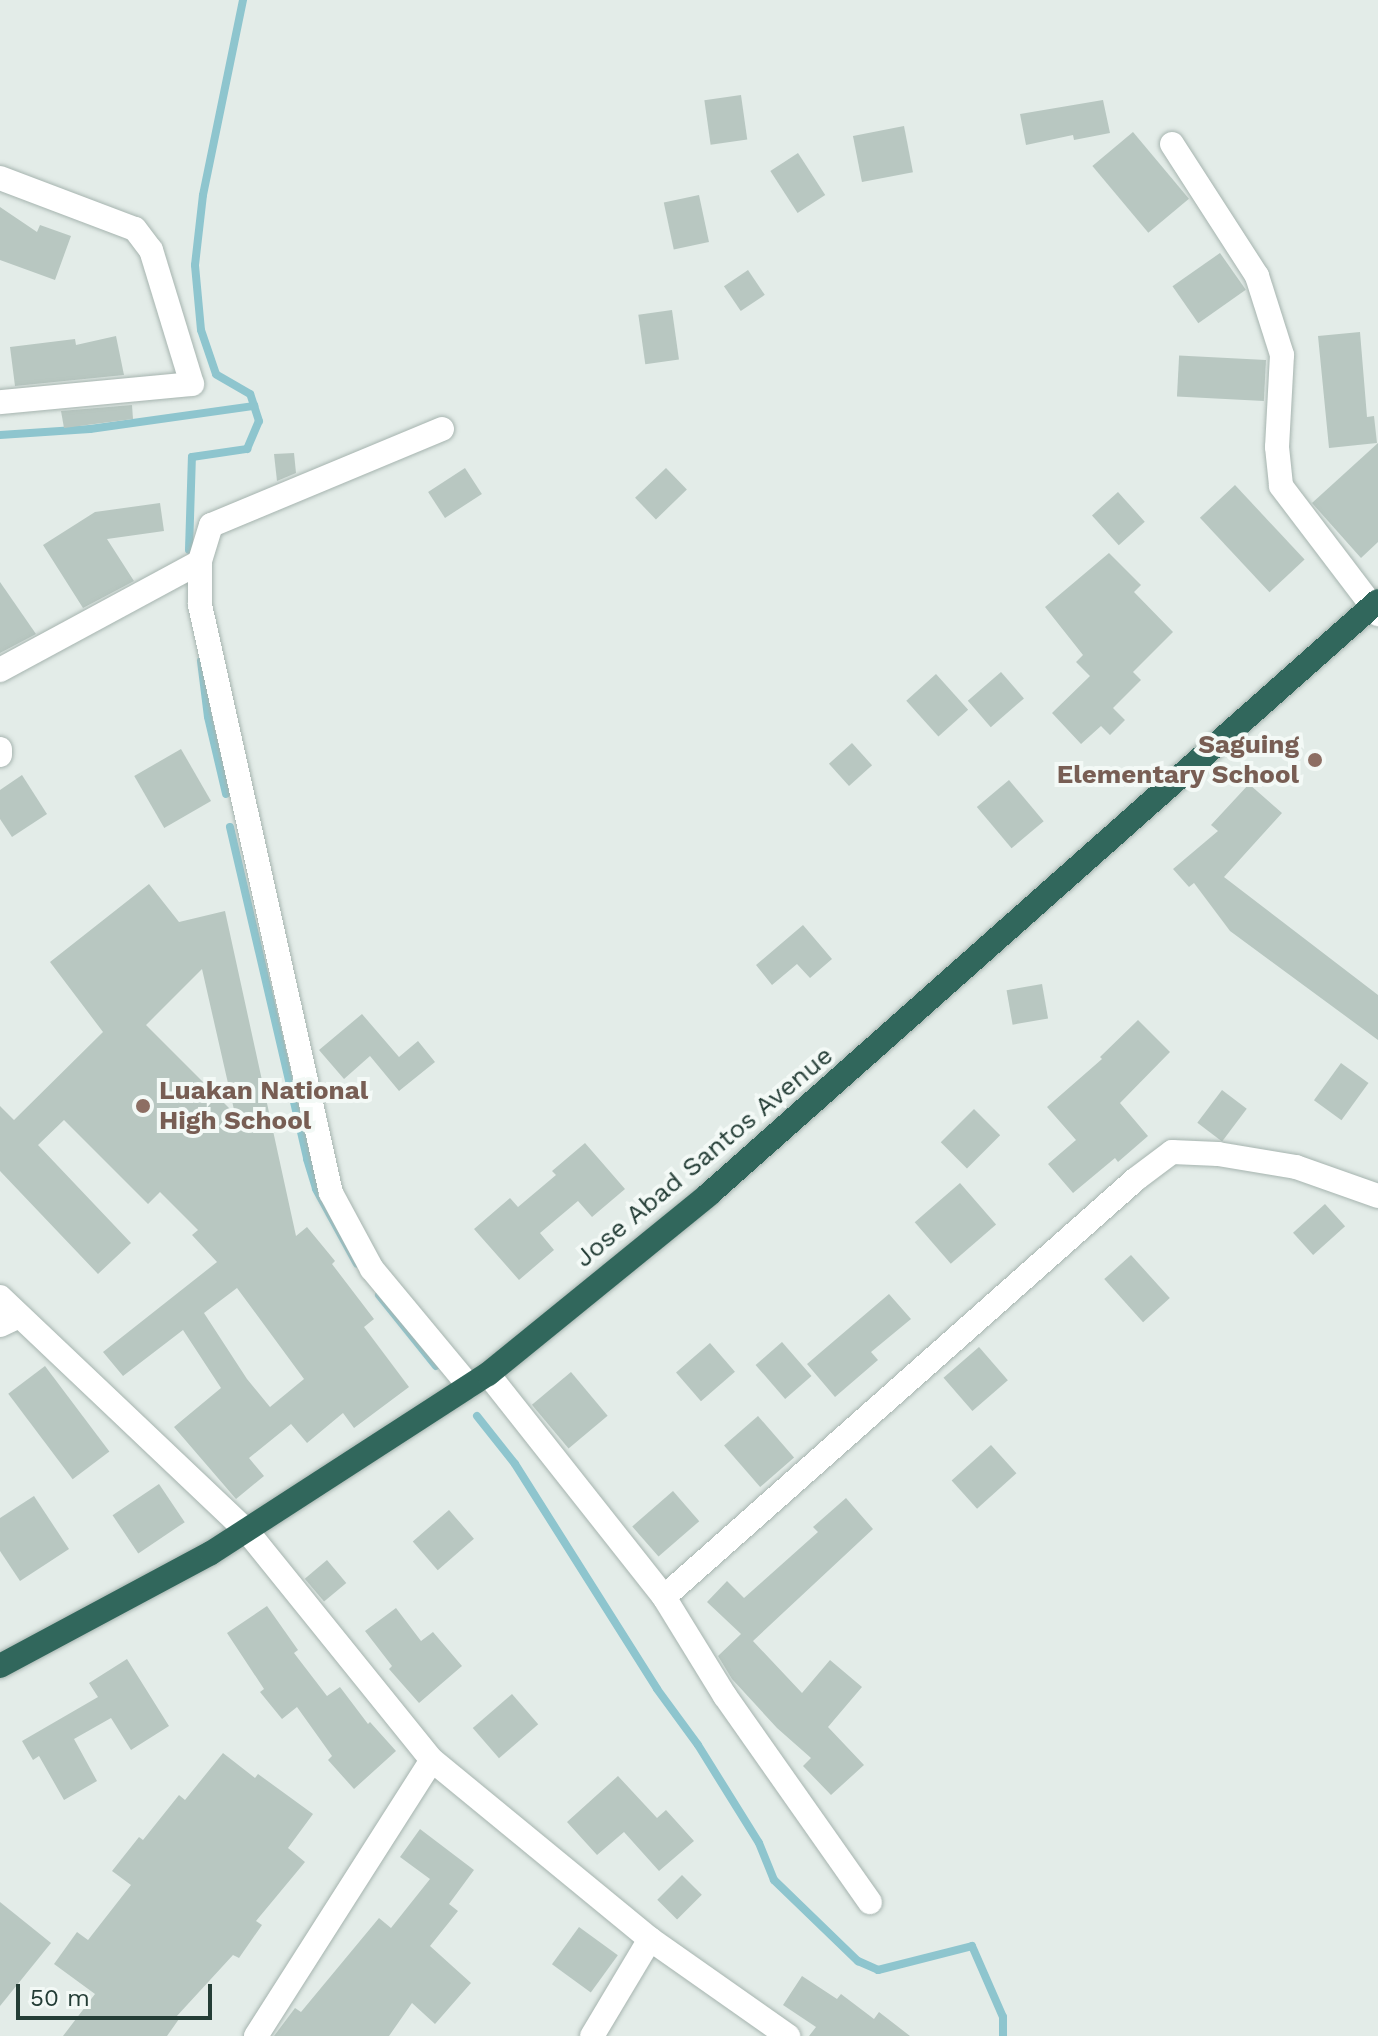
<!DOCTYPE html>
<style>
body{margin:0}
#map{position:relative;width:1378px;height:2036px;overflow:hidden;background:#e3ece8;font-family:"Work Sans",sans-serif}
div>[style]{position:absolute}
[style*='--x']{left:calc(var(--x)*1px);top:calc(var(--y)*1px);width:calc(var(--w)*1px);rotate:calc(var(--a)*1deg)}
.stream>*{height:8px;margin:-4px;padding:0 4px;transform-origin:4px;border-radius:4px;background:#8ec5ce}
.building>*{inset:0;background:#b8c7c1;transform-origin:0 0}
.roads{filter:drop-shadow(0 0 2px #a6b4af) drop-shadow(0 0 2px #a6b4af)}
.street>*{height:24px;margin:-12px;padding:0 12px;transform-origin:12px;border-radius:12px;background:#fff}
.secondary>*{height:24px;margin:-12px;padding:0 12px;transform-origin:12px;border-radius:12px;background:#fff}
.highway>*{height:24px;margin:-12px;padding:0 12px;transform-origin:12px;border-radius:12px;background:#31675c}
.dots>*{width:22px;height:22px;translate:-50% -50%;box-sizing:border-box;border:4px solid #f3f9f6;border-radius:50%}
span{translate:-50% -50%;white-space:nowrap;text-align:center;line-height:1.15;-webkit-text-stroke:8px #f3f9f6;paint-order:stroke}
.education-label{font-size:26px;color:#785e54;font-weight:700}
.right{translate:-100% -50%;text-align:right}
.left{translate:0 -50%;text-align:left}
.street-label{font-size:26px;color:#243d36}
.scale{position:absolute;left:16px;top:1984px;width:196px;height:36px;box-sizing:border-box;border:4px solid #243d36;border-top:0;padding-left:10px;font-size:24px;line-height:28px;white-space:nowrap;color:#243d36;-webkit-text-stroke:6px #f3f9f6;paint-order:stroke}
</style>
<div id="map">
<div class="stream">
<i style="--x:0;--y:435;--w:90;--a:-3.8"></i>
<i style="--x:90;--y:429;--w:166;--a:-8"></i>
<i style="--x:189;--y:550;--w:93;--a:-88.2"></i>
<i style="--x:192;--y:457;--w:56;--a:-8.3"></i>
<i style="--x:247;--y:449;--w:30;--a:-67"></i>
<i style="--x:259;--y:421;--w:28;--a:-108"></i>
<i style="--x:250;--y:394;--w:39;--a:-150"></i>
<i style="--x:216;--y:374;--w:46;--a:-108.8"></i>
<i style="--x:201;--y:330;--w:65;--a:-95.3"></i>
<i style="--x:195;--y:265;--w:70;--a:-83.5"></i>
<i style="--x:203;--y:195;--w:199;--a:-78.4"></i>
<i style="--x:201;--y:661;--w:56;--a:82.9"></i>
<i style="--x:208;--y:717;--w:79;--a:76.8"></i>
<i style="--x:230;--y:827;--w:341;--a:76.9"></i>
<i style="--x:307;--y:1159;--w:31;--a:73"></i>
<i style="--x:316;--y:1189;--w:85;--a:61.3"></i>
<i style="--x:379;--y:1295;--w:91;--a:51.2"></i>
<i style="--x:477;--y:1416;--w:61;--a:51.6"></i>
<i style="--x:515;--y:1464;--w:266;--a:57.7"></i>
<i style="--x:657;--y:1689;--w:69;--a:53.8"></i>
<i style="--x:698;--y:1745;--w:115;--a:58.1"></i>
<i style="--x:759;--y:1843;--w:40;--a:68"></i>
<i style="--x:774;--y:1880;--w:117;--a:44"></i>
<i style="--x:858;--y:1961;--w:22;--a:24"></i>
<i style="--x:878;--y:1970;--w:97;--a:-14.3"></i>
<i style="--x:972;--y:1946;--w:77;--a:66.4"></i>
<i style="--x:1003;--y:2017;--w:19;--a:90"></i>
</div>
<div class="building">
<i style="left:741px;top:95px;width:45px;height:37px;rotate:82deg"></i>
<i style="clip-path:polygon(1103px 100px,1110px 133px,1074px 140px,1073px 135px,1026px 145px,1020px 114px)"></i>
<i style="left:904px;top:126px;width:47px;height:52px;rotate:79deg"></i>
<i style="left:1133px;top:132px;width:87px;height:53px;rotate:50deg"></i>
<i style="left:798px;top:153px;width:50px;height:33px;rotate:57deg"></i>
<i style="left:699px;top:195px;width:48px;height:36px;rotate:78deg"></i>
<i style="clip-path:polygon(0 207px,37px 232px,40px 225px,71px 236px,55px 280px,0 260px)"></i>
<i style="left:1220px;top:253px;width:45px;height:58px;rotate:55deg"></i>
<i style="left:748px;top:270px;width:30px;height:29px;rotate:56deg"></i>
<i style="left:672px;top:310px;width:50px;height:34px;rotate:82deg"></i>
<i style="clip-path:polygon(1360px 332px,1367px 417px,1374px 416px,1377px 443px,1329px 448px,1318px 336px)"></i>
<i style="clip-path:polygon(116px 336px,124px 375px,15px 386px,10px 347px,75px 339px,76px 345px)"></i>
<i style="left:1266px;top:360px;width:41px;height:87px;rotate:93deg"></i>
<i style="clip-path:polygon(132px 405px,133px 419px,64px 428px,61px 411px)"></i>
<i style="clip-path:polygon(1378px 443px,1378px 542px,1361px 558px,1312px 503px)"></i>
<i style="clip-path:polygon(294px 453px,296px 473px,277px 481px,274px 454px)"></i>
<i style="left:465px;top:468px;width:31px;height:44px;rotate:57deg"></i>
<i style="left:666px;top:468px;width:30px;height:43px;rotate:46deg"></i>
<i style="left:1235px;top:485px;width:102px;height:48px;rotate:47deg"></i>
<i style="left:1118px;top:492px;width:40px;height:35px;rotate:48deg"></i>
<i style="clip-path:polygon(160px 503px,164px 531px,107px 539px,134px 581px,83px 608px,43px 545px,95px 512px)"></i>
<i style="clip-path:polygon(1109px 553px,1141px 585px,1134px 592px,1173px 632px,1133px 672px,1141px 680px,1113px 708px,1125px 720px,1110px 735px,1101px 726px,1081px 744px,1052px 713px,1090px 676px,1076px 662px,1083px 655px,1045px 607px)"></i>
<i style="clip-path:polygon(0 582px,36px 634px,0 653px)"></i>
<i style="left:1001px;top:672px;width:35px;height:44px;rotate:49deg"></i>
<i style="left:936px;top:674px;width:48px;height:40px;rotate:48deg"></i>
<i style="left:852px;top:743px;width:30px;height:31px;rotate:48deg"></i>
<i style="left:181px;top:749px;width:60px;height:54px;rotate:60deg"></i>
<i style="clip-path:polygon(22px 775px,47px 814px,12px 837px,0 819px,0 790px)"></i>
<i style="left:1009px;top:780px;width:54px;height:42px;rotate:50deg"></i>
<i style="clip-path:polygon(1249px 784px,1282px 813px,1224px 877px,1378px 995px,1378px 1040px,1230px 931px,1194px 883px,1189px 887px,1173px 869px,1218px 831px,1211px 825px)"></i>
<i style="clip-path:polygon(evenodd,149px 884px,179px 922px,225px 911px,296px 1236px,307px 1227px,335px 1261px,332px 1264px,374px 1319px,364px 1327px,409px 1387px,354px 1428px,343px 1413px,307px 1443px,291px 1424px,249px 1458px,264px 1476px,236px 1499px,174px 1427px,221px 1388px,183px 1330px,123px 1376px,103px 1352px,217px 1262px,192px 1235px,198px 1230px,160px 1192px,148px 1204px,64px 1120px,38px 1145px,131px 1243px,98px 1274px,0 1171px,0 1106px,14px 1120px,103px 1032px,50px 962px,149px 884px,202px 969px,235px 1114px,146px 1025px,202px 969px,149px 884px,237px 1288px,304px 1379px,270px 1407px,247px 1379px,204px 1313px,237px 1288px)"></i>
<i style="clip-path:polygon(803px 925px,832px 959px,810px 978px,797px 964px,772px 985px,756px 965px)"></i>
<i style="left:1042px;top:984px;width:35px;height:36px;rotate:80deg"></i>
<i style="clip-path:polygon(362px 1014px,399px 1057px,418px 1041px,435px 1062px,399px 1091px,370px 1056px,344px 1079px,319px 1050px)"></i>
<i style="clip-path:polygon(1138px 1020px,1170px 1052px,1120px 1103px,1148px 1136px,1118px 1162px,1115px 1158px,1073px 1193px,1048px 1164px,1076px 1140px,1047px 1107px,1102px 1059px,1100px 1057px)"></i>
<i style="left:1341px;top:1063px;width:34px;height:46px;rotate:36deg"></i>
<i style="left:1222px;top:1090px;width:31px;height:41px;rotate:37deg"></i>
<i style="left:974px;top:1109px;width:37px;height:47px;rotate:45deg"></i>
<i style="clip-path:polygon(585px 1143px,625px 1189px,592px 1217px,578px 1201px,540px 1233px,554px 1250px,519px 1280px,474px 1229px,510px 1198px,518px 1207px,556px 1175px,552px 1171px)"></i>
<i style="left:960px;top:1183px;width:55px;height:60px;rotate:49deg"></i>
<i style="left:1325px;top:1204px;width:30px;height:43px;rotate:48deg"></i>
<i style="left:1131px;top:1255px;width:58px;height:36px;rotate:48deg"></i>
<i style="clip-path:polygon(889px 1294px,911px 1319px,871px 1352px,878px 1360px,835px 1397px,807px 1364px)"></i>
<i style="left:782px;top:1342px;width:45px;height:35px;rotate:49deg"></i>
<i style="left:710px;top:1343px;width:38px;height:45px;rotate:49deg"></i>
<i style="left:979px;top:1347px;width:44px;height:47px;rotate:49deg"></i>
<i style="left:45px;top:1366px;width:107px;height:46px;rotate:53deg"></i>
<i style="left:571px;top:1372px;width:57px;height:51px;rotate:50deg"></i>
<i style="left:758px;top:1416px;width:55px;height:45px;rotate:49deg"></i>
<i style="left:991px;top:1445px;width:38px;height:53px;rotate:48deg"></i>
<i style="left:159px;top:1484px;width:46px;height:56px;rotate:56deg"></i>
<i style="left:673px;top:1491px;width:40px;height:54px;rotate:49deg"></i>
<i style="clip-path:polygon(34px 1496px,69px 1549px,20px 1581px,0 1551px,0 1518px)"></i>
<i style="clip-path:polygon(846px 1498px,873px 1529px,753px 1641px,802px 1693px,830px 1660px,862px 1687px,828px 1727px,864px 1765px,831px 1795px,803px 1766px,811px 1758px,777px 1728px,732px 1679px,718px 1656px,741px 1634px,707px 1602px,727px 1581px,744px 1598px,818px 1532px,813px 1527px)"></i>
<i style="left:449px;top:1510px;width:38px;height:48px;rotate:49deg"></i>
<i style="left:327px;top:1560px;width:30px;height:29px;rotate:50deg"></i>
<i style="clip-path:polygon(267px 1606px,298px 1650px,294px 1653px,327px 1696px,340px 1687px,368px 1724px,370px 1722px,396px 1751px,354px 1789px,328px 1760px,332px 1756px,297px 1707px,282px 1719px,260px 1692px,264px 1689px,227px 1633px)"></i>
<i style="clip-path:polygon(396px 1608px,421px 1641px,433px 1632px,462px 1666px,419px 1703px,389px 1669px,392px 1666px,365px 1631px)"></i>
<i style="clip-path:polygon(127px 1659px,169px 1726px,131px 1750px,111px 1718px,74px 1739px,97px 1781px,64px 1800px,39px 1756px,33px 1760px,22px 1741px,98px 1697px,89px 1683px)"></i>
<i style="left:512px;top:1694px;width:40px;height:52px;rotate:49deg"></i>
<i style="clip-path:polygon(223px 1753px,255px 1778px,258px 1774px,313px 1814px,288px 1848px,305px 1862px,256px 1921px,262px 1925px,239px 1958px,233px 1955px,176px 2017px,179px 2019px,167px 2036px,63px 2036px,95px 1994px,54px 1964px,77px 1932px,88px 1940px,131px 1885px,112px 1871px,139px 1837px,143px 1840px,179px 1795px,185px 1800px)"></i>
<i style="clip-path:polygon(618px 1776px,657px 1818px,666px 1810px,694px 1841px,659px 1871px,624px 1832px,597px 1855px,567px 1822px)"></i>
<i style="clip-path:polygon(420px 1829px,474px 1870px,449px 1904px,458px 1911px,430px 1946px,471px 1983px,435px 2024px,412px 2003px,389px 2036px,274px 2036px,295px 2008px,301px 2012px,379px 1918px,391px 1928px,430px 1879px,400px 1857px)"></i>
<i style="left:682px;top:1875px;width:28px;height:35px;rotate:45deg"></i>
<i style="clip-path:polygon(0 1902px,51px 1943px,0 2006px)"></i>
<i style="left:579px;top:1927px;width:48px;height:46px;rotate:36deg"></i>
<i style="clip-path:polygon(802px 1976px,837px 1999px,841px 1994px,874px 2019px,879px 2012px,910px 2036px,809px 2036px,816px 2027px,783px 2005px)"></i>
</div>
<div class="roads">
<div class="street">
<i style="--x:1172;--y:144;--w:157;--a:57.2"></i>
<i style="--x:1257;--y:276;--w:83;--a:72.4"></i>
<i style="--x:1282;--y:355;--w:92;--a:93.1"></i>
<i style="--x:1277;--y:447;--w:39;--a:84"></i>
<i style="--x:1281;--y:486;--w:161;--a:52.8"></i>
<i style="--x:0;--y:178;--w:144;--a:20.7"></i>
<i style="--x:135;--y:229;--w:26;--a:53"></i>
<i style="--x:151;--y:250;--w:140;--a:73"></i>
<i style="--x:192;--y:384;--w:193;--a:174.6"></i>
<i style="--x:442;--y:429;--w:250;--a:157.4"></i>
<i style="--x:211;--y:525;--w:39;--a:107"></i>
<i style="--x:200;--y:562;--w:43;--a:90"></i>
<i style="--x:200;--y:605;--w:602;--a:77.44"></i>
<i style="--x:331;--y:1193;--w:86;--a:61.7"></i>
<i style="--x:372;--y:1269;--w:152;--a:50.3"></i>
<i style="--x:0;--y:670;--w:227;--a:-28.4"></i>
<i style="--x:0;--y:749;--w:6;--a:90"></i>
<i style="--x:0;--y:1325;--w:21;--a:-25"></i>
<i style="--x:488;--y:1374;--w:284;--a:51.7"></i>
<i style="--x:664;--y:1597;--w:630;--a:-41.53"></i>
<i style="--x:1136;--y:1179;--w:45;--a:-36.9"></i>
<i style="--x:1172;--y:1152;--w:46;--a:2.5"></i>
<i style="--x:1218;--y:1154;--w:79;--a:9.5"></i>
<i style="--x:1296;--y:1167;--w:87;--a:19.5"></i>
<i style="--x:664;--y:1597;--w:116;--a:58.4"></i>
<i style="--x:725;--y:1696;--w:252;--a:54.9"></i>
<i style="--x:256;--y:2036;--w:327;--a:-57.5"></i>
<i style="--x:592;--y:2036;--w:113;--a:-59.1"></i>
</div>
<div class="secondary">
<i style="--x:0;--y:1297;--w:340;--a:43.5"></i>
<i style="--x:247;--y:1531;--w:294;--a:51.1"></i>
<i style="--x:432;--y:1760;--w:282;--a:39.4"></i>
<i style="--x:650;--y:1939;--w:169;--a:35.1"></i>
</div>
<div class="highway">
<i style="--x:0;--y:1666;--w:239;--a:-28.2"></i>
<i style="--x:211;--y:1553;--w:330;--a:-32.9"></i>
<i style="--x:488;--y:1374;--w:284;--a:-39.1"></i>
<i style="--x:708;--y:1195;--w:895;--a:-41.56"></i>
</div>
</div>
<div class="dots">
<i style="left:1315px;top:760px;background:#8d6e63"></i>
<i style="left:143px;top:1106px;background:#8d6e63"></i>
</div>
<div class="education-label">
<span class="right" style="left:1299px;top:760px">Saguing<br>Elementary School</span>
<span class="left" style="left:159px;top:1106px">Luakan National<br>High School</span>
</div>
<div class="street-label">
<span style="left:704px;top:1157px;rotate:-40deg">Jose Abad Santos Avenue</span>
</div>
<div class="scale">50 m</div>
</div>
